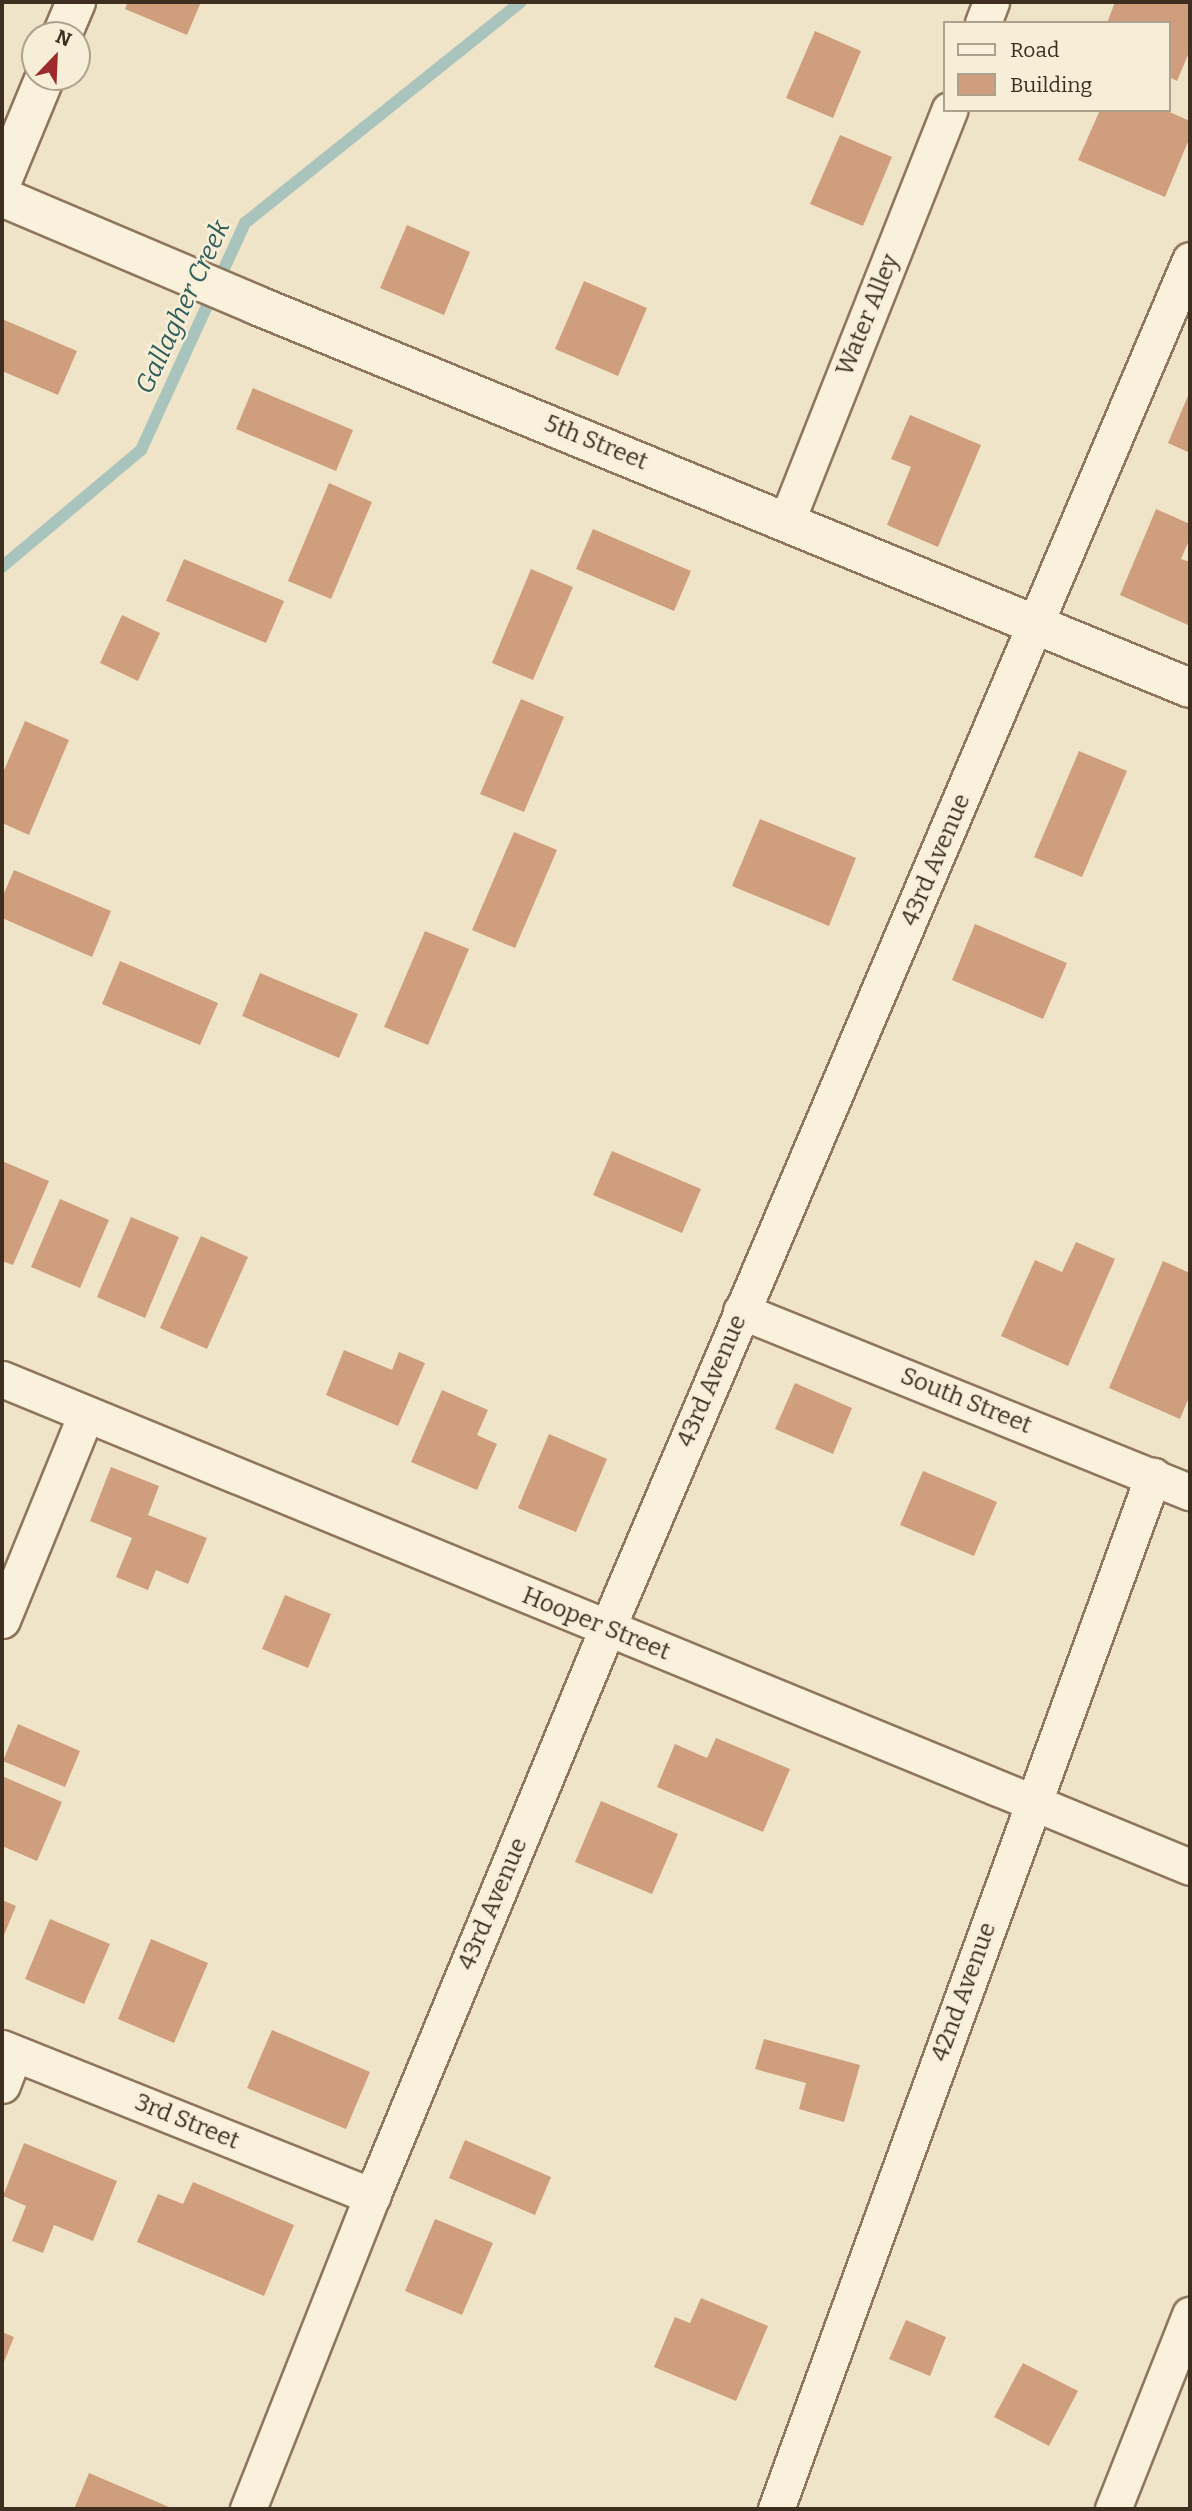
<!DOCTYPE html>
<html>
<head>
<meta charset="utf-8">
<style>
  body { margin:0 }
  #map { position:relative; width:1192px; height:2511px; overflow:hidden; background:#f0e4c8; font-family:Bitter,serif }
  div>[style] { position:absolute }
  .stream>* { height:12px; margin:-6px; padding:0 6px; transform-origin:6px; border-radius:6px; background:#a9c4bc }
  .building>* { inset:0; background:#cf9f7d }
  .roads { filter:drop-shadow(2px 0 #8d765c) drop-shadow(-2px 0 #8d765c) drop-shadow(0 2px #8d765c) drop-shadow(0 -2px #8d765c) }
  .street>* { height:35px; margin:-17.5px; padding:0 17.5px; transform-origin:17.5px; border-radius:17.5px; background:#faf1dc }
  .secondary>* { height:38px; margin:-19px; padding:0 19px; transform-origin:19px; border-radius:19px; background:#faf1dc }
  span { translate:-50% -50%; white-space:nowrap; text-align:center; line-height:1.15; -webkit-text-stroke:5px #f7eed8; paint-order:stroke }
  .street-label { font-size:24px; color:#3d2e20 }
  .water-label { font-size:26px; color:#2f5d5a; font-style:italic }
  .frame { position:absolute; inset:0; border:4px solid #3d2e20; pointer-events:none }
  .legend { position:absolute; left:943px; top:21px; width:228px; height:91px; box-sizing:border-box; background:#f7eed8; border:2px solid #ada18e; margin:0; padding:9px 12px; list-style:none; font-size:21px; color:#3d2e20 }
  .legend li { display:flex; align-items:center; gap:14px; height:35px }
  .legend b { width:35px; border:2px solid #ada18e }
  .north { position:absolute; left:21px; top:21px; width:70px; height:70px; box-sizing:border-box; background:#f7eed8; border:2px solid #ada18e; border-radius:50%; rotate:23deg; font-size:19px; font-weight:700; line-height:28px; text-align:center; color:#3d2e20 }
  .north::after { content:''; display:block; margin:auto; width:24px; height:32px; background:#9e2a2b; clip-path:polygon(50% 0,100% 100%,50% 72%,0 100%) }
</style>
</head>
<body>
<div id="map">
  <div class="stream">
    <i style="left:2px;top:567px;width:182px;rotate:-40.1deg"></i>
    <i style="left:141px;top:450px;width:250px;rotate:-65.4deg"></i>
    <i style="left:245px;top:223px;width:354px;rotate:-38.7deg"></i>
  </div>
  <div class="building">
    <i style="clip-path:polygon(128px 2px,201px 2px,187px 35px,125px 9px)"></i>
    <i style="clip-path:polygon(1115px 2px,1190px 4px,1190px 50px,1177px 81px,1169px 77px,1169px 23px,1107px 23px)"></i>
    <i style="clip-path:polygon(815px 31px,861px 51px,833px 118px,786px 98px)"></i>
    <i style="clip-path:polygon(1100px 110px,1165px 110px,1190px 121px,1190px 137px,1165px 197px,1078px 160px)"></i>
    <i style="clip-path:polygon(840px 135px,892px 157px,863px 226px,810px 204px)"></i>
    <i style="clip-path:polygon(407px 225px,470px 252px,444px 315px,380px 288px)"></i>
    <i style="clip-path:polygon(584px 281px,647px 308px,618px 376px,555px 349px)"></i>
    <i style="clip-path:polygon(2px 319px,77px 351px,58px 395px,2px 371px)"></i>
    <i style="clip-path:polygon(253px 388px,353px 430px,336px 471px,236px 429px)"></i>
    <i style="clip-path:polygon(1190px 391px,1190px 453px,1168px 443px)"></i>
    <i style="clip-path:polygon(910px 415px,981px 445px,938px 547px,887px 525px,911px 467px,891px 459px)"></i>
    <i style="clip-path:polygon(329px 483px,372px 502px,331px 599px,288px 581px)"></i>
    <i style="clip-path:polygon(1156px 509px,1190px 524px,1190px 538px,1181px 559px,1190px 562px,1188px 625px,1120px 595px)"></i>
    <i style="clip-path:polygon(593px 529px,691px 571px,674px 611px,576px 569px)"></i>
    <i style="clip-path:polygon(184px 559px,284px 601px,266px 643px,166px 601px)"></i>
    <i style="clip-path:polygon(531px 569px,573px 587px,533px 680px,492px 663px)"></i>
    <i style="clip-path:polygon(122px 615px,160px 633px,138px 681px,100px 663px)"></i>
    <i style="clip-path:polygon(521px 699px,564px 717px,524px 812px,480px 794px)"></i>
    <i style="clip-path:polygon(25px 721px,69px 740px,29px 835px,2px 823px,2px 775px)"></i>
    <i style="clip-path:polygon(1079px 751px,1127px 771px,1082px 877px,1034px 857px)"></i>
    <i style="clip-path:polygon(760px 819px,856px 858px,829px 926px,732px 886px)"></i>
    <i style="clip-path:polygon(514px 832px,557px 850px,515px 948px,472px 930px)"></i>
    <i style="clip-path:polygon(14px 870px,111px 911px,92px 957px,2px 918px,2px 898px)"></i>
    <i style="clip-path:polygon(975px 924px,1067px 963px,1043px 1019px,952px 980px)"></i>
    <i style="clip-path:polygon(425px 931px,469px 949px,428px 1045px,384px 1027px)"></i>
    <i style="clip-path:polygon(120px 961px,218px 1003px,200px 1045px,102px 1004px)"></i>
    <i style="clip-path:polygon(260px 973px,358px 1014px,339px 1058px,242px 1016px)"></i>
    <i style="clip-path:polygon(612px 1151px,701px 1189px,682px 1233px,593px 1195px)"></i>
    <i style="clip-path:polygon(2px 1161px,49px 1181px,13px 1265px,2px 1261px)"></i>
    <i style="clip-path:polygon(60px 1199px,109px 1220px,80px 1288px,31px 1267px)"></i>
    <i style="clip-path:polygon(131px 1217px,179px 1237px,145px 1318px,97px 1297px)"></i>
    <i style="clip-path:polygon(201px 1236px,248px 1257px,207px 1349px,160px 1328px)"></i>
    <i style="clip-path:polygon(1076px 1242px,1115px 1259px,1068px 1366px,1001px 1336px,1035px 1260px,1062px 1272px)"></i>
    <i style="clip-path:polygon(1163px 1261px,1190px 1273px,1190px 1395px,1180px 1419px,1109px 1388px)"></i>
    <i style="clip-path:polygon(344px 1350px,392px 1370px,399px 1352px,425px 1363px,398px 1426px,326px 1395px)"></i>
    <i style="clip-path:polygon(795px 1383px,852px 1408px,833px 1454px,775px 1429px)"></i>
    <i style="clip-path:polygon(442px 1390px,488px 1410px,477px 1435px,497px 1444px,477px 1490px,411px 1462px)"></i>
    <i style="clip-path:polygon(549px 1434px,607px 1459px,576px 1532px,518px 1508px)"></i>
    <i style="clip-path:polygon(111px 1467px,159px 1486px,148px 1515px,207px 1538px,188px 1584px,156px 1570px,148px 1590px,116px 1577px,132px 1538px,90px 1521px)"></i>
    <i style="clip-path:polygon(923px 1471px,997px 1502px,974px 1556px,900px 1525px)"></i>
    <i style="clip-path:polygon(285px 1595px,331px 1614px,308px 1668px,262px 1649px)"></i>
    <i style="clip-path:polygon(18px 1724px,80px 1751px,65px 1787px,3px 1761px)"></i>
    <i style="clip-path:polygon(716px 1738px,790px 1769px,763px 1832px,657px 1787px,675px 1744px,707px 1758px)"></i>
    <i style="clip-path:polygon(2px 1776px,62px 1802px,37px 1861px,2px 1846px)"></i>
    <i style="clip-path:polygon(601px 1801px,678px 1834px,652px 1894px,575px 1862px)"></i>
    <i style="clip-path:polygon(2px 1900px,16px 1906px,2px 1940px)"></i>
    <i style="clip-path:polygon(50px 1919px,110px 1944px,84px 2004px,25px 1979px)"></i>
    <i style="clip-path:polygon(151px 1939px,208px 1963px,174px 2043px,118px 2019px)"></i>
    <i style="clip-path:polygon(272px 2030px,370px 2072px,346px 2129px,247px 2088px)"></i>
    <i style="clip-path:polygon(764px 2039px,860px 2065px,844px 2122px,799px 2109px,806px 2083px,755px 2069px)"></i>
    <i style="clip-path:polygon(465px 2140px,551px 2177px,535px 2215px,449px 2178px)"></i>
    <i style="clip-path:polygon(24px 2143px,117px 2181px,93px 2241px,54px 2225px,43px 2253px,12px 2241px,26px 2206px,3px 2196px)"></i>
    <i style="clip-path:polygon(193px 2182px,294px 2225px,264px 2296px,137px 2242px,158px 2194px,183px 2204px)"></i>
    <i style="clip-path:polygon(435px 2219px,493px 2243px,462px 2315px,405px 2291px)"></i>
    <i style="clip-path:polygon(701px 2298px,768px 2326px,736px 2401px,654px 2367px,675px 2317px,690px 2323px)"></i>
    <i style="clip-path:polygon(906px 2320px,946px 2337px,930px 2376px,889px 2359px)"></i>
    <i style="clip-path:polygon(2px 2332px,14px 2337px,2px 2367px)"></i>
    <i style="clip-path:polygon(1023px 2363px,1078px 2391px,1049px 2446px,994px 2417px)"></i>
    <i style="clip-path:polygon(89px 2473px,169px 2507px,168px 2509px,74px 2509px)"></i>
  </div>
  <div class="roads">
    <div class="street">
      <i style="left:983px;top:23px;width:22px;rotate:-69deg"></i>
      <i style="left:787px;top:520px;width:441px;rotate:-68.4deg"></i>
      <i style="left:741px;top:1311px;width:484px;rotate:22deg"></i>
      <i style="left:2px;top:1379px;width:1284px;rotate:22.33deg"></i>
      <i style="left:2px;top:1620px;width:222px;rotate:-67.8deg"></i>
      <i style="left:2px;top:2048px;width:399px;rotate:21.8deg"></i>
      <i style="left:2px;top:2085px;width:33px;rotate:-69deg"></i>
      <i style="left:248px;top:2509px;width:337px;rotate:-68.4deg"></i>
      <i style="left:372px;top:2196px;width:614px;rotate:-67.49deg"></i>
      <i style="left:607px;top:1629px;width:1488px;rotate:-66.93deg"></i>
      <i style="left:776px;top:2509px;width:1100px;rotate:-69.95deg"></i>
      <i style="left:1113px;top:2509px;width:209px;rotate:-68.4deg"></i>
    </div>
    <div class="secondary">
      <i style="left:62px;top:35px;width:36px;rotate:-67deg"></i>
      <i style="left:2px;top:181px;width:113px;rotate:-67.5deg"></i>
      <i style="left:2px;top:197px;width:276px;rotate:23deg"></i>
      <i style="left:256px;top:305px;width:1009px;rotate:22.3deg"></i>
    </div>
  </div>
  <div class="street-label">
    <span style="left:868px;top:315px;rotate:-68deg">Water Alley</span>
    <span style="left:596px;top:443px;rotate:22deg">5th Street</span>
    <span style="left:936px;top:860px;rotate:-67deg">43rd Avenue</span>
    <span style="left:712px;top:1381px;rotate:-67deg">43rd Avenue</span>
    <span style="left:966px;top:1401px;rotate:22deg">South Street</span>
    <span style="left:596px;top:1624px;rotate:22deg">Hooper Street</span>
    <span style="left:493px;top:1904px;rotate:-67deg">43rd Avenue</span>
    <span style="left:964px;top:1992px;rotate:-70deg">42nd Avenue</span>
    <span style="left:187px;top:2122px;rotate:22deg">3rd Street</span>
  </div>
  <div class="water-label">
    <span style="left:183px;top:307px;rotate:-65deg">Gallagher Creek</span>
  </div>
  <div class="frame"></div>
  <ul class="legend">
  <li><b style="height:9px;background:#faf1dc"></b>Road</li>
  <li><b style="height:19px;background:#cf9f7d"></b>Building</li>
  </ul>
  <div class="north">N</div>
</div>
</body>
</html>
